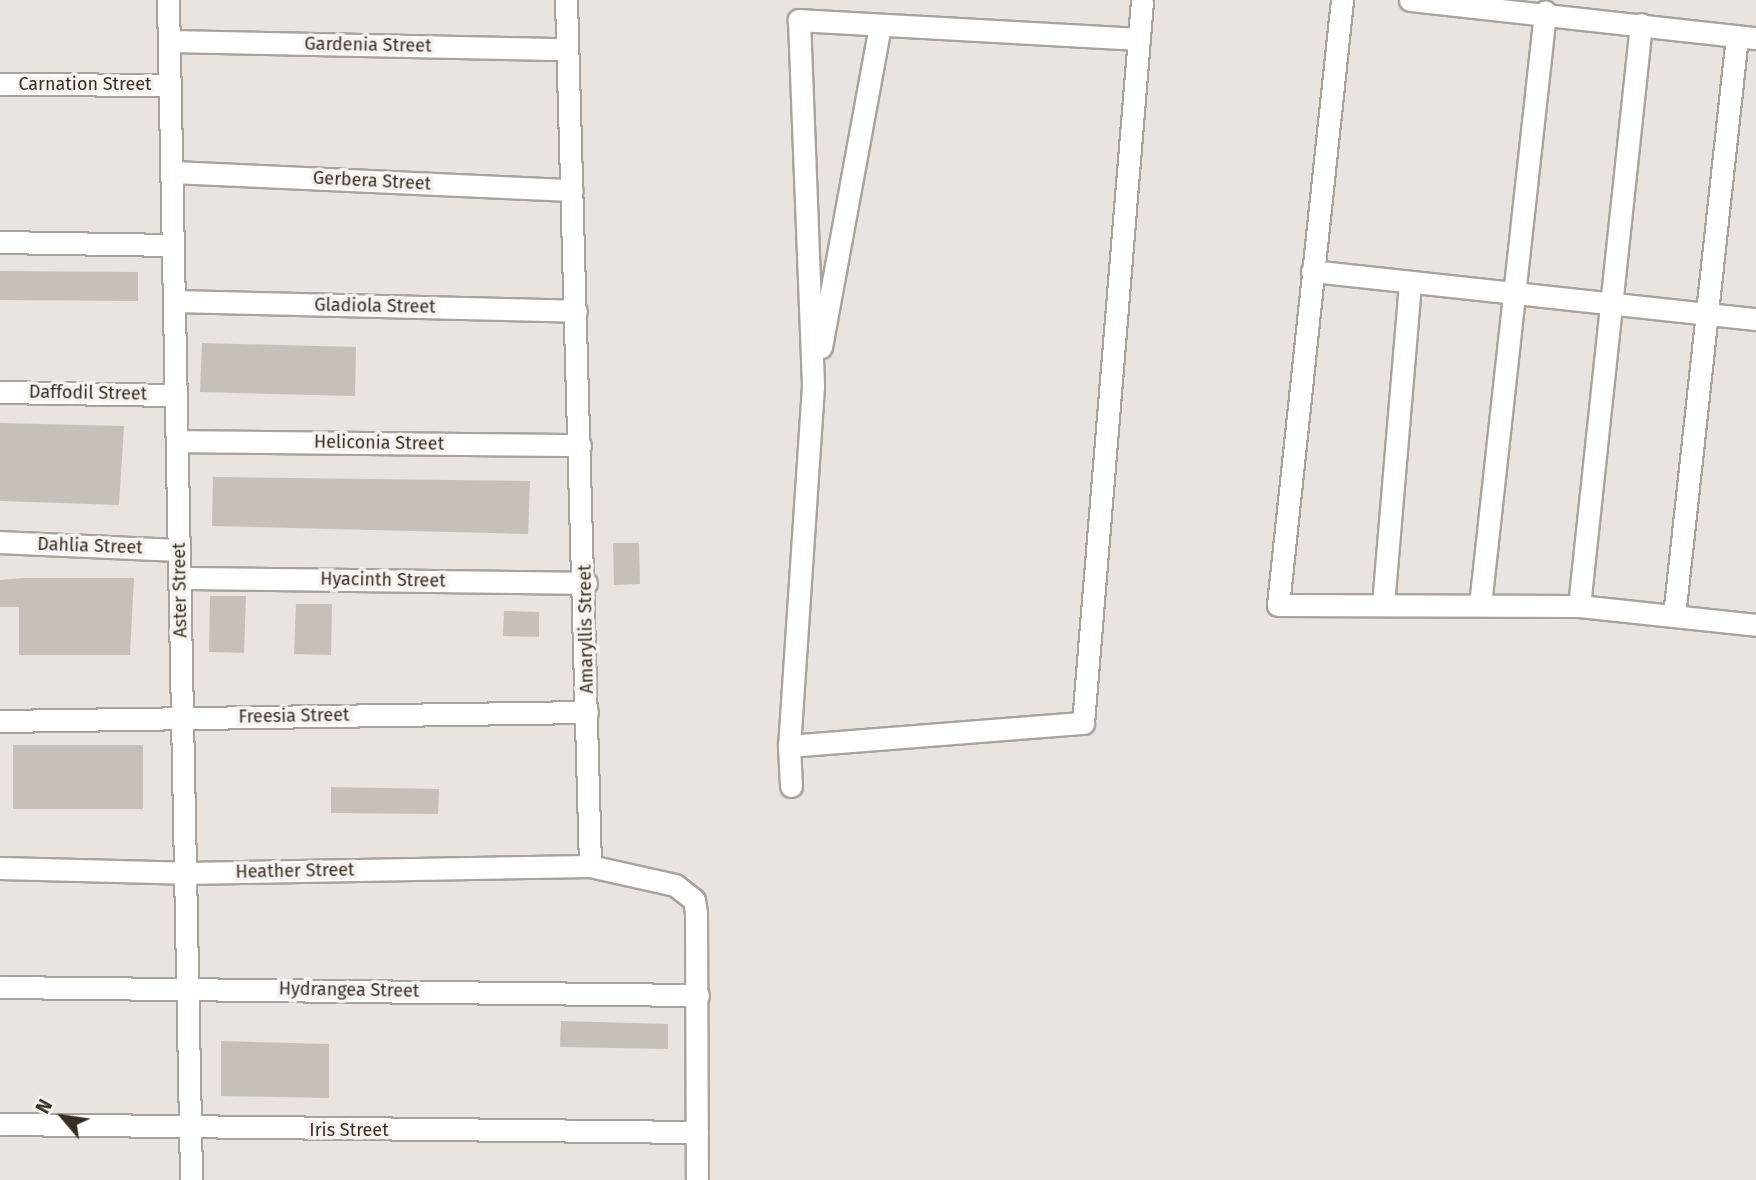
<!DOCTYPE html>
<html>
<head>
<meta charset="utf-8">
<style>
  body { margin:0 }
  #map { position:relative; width:1756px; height:1180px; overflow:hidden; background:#e9e4e0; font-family:"Fira Sans",sans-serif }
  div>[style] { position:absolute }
  .building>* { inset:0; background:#c7c0b9 }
  .roads { filter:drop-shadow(2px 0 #a9a39c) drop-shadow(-2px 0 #a9a39c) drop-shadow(0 2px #a9a39c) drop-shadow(0 -2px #a9a39c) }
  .minor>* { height:21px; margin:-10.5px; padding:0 10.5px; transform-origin:10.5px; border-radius:10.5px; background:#fff }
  span { translate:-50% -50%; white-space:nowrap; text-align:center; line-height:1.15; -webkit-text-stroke:7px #f6f3f0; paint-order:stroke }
  .street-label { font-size:18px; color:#382f23 }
  .north { position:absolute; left:28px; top:1082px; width:70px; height:70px; -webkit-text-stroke:5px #f6f3f0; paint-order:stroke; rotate:299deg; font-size:19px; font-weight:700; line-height:28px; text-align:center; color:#382f23 }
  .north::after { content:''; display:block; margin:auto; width:24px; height:32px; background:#382f23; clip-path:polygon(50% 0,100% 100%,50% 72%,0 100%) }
</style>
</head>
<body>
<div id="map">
  <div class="building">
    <i style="clip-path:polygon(0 271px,138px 272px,138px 301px,0 300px)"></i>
    <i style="clip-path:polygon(202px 343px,356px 347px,355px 396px,200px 392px)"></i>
    <i style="clip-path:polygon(0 423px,124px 426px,119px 505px,0 501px)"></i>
    <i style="clip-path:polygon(213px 477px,530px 481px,528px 534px,212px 526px)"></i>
    <i style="clip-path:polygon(613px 543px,639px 543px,640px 584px,614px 585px)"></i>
    <i style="clip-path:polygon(22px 578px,134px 578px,130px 655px,19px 655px,19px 607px,0 607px,0 580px)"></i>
    <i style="clip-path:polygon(210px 596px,246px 596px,244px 653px,209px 652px)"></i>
    <i style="clip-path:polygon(296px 604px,332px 604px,331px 655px,294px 654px)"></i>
    <i style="clip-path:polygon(504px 611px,539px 612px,539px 637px,503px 636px)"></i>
    <i style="clip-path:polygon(13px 745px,143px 745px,143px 809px,13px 809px)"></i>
    <i style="clip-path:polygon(331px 787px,439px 789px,438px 814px,331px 813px)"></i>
    <i style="clip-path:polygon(561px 1021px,668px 1024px,668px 1049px,560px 1047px)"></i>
    <i style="clip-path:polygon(221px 1041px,329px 1044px,329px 1098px,221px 1096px)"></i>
  </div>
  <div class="roads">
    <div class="minor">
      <i style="left:168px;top:0;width:1180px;rotate:88.88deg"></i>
      <i style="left:566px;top:0;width:866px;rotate:88.41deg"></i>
      <i style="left:1342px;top:0;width:608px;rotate:96.04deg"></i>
      <i style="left:1278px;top:605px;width:301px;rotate:0.2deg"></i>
      <i style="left:1579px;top:606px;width:178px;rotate:6.1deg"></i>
      <i style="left:1410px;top:0;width:348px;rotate:6.3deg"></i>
      <i style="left:1138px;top:39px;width:340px;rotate:-176.8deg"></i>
      <i style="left:799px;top:20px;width:366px;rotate:87.8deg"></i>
      <i style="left:813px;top:386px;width:361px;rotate:93.8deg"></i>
      <i style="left:789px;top:746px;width:295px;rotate:-4.5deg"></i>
      <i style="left:1083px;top:723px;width:725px;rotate:-85.33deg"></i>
      <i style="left:169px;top:41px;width:398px;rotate:1.2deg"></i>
      <i style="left:0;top:84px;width:170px;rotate:0.3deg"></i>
      <i style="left:172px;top:172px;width:400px;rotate:2.6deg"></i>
      <i style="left:0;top:242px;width:173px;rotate:1deg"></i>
      <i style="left:1312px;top:271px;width:447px;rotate:6.2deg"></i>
      <i style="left:174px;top:301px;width:402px;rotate:1.4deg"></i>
      <i style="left:821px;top:347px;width:327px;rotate:-79.6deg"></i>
      <i style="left:0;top:392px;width:176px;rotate:1deg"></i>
      <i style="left:177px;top:441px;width:403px;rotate:0.6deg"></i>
      <i style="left:0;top:542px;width:179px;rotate:2.6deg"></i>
      <i style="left:180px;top:578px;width:406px;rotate:0.7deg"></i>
      <i style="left:1383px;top:605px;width:324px;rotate:-85.2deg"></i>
      <i style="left:1480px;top:605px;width:597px;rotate:-83.74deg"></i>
      <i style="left:1579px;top:606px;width:585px;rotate:-83.92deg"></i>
      <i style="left:1674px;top:616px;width:583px;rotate:-83.8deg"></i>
      <i style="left:0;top:721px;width:587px;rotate:-0.88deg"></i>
      <i style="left:789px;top:746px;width:40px;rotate:87.1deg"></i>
      <i style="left:0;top:868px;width:185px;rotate:1.5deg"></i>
      <i style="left:185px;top:873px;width:405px;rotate:-1deg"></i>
      <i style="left:590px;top:866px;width:87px;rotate:12.6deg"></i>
      <i style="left:675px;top:885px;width:24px;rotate:38deg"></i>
      <i style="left:694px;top:900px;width:13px;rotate:81deg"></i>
      <i style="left:696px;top:913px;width:267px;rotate:89.8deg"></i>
      <i style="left:0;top:987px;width:698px;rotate:0.66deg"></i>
      <i style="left:0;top:1124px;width:697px;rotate:0.66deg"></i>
    </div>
  </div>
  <div class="street-label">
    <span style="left:368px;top:45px;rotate:1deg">Gardenia Street</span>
    <span style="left:85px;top:84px">Carnation Street</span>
    <span style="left:372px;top:181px;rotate:3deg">Gerbera Street</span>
    <span style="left:375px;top:306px;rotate:1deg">Gladiola Street</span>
    <span style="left:88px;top:393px;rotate:1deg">Daffodil Street</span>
    <span style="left:379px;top:443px;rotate:1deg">Heliconia Street</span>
    <span style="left:90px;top:546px;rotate:2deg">Dahlia Street</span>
    <span style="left:383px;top:580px;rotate:1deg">Hyacinth Street</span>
    <span style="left:180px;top:590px;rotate:-91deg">Aster Street</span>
    <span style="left:586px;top:629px;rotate:-91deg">Amaryllis Street</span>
    <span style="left:294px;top:716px;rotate:-1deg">Freesia Street</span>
    <span style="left:295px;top:871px;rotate:-1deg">Heather Street</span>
    <span style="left:349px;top:990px;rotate:1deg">Hydrangea Street</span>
    <span style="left:349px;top:1130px">Iris Street</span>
  </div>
  <div class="north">N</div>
</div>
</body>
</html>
